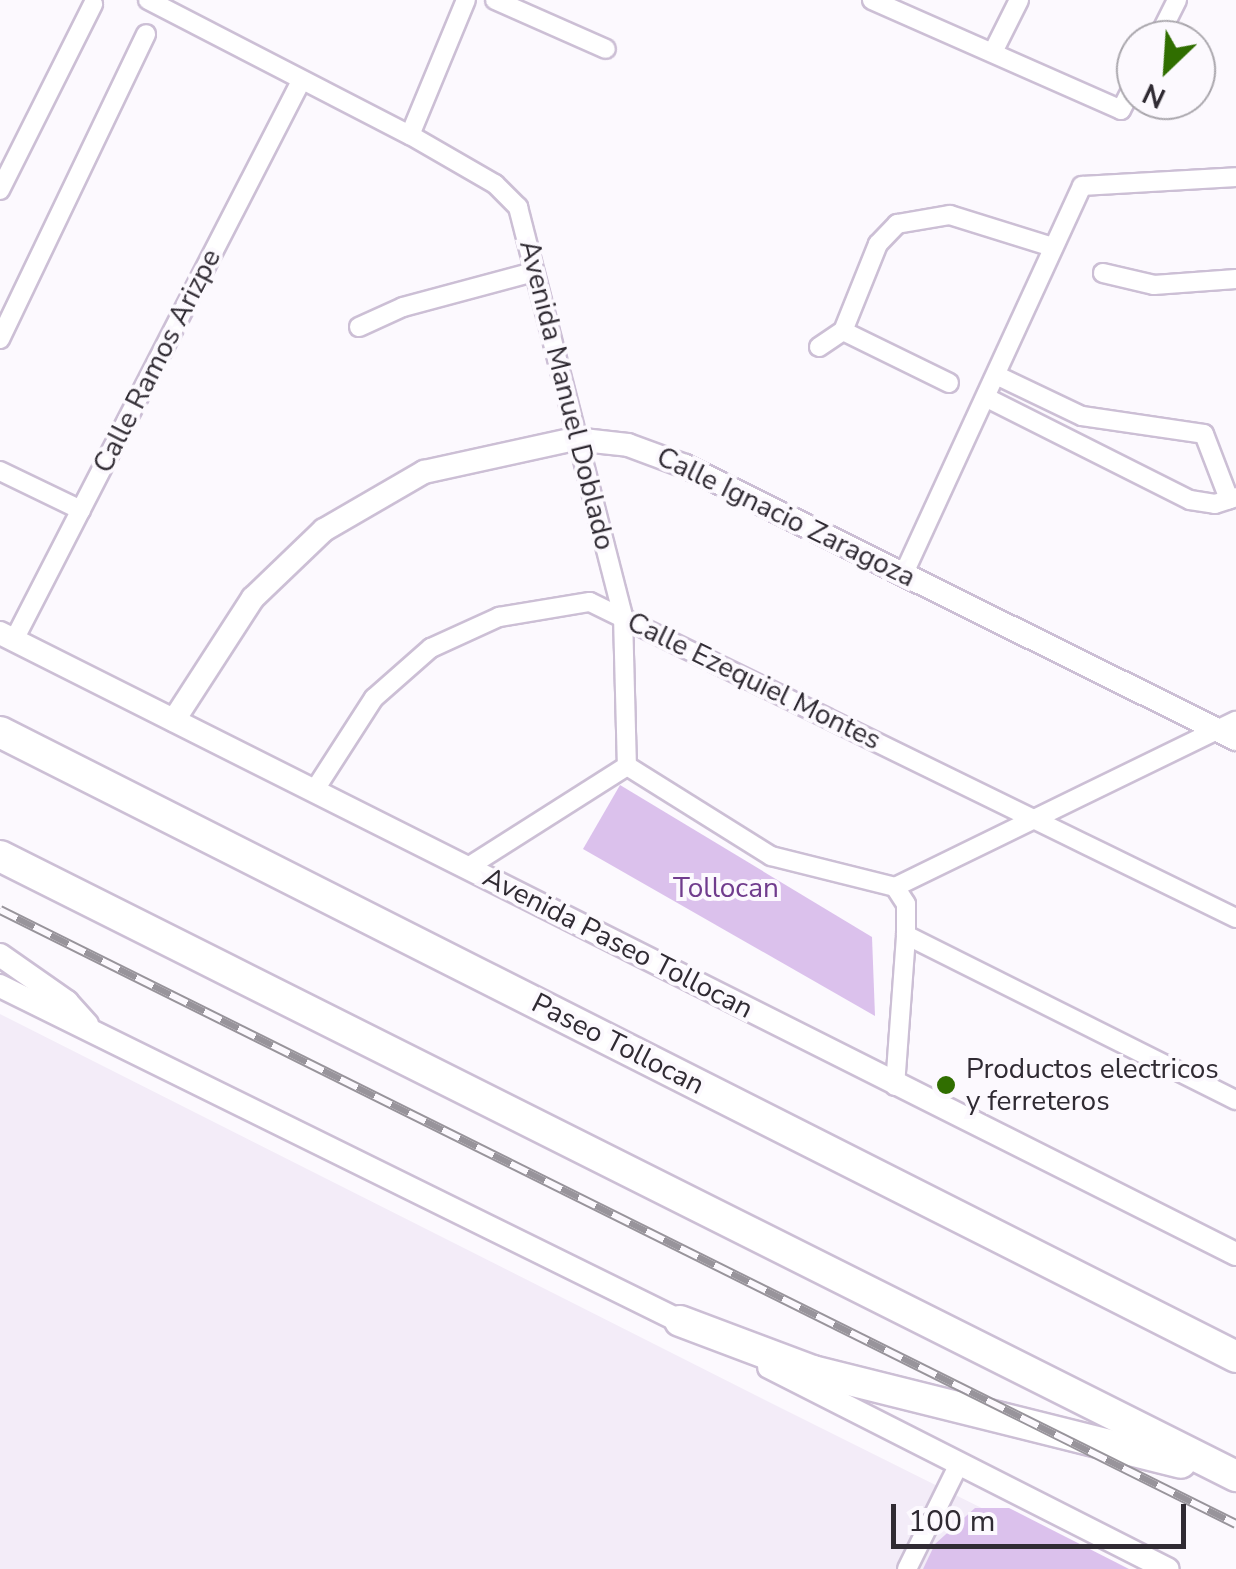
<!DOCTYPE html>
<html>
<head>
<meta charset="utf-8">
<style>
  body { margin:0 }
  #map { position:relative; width:1236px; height:1569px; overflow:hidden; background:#fcf9fe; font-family:"Nunito Sans",sans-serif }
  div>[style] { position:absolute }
  .built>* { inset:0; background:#f3ecf8 }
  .green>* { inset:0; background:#dbc1ec }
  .roads { filter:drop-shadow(2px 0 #ccbfd5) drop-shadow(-2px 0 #ccbfd5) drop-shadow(0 2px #ccbfd5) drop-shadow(0 -2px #ccbfd5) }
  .street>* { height:18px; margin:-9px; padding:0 9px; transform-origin:9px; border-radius:9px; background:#fff }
  .secondary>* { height:22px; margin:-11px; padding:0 11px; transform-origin:11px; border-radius:11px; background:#fff }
  .highway>* { height:30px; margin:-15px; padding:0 15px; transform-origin:15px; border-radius:15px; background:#fff }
  .rail>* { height:10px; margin-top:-5px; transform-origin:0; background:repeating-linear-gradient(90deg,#fcf9fe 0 19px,#98949b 0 38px); box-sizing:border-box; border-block:2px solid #98949b }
  .dots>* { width:28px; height:28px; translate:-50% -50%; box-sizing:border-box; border:5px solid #fcf9fe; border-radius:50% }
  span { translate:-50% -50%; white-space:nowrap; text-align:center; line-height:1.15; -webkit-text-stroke:8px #fcf9fe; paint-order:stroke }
  .street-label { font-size:28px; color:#302b33 }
  .park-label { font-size:28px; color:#703c8d }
  .poi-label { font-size:28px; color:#302b33 }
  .left { translate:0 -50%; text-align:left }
  .north { position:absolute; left:1116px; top:20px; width:100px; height:100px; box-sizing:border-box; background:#fcf9fe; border:2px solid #aaa7ad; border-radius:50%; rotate:205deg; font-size:28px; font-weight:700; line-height:40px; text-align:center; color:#302b33 }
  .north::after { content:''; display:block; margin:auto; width:35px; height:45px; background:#306e00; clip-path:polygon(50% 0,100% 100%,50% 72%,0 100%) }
  .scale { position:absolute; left:891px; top:1504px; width:295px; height:45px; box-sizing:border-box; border:5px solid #302b33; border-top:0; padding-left:12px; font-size:30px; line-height:35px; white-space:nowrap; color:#302b33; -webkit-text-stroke:8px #fcf9fe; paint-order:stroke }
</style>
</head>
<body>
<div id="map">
  <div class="built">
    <i style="clip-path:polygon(0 1014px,789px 1412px,1104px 1569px,0 1569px)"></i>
  </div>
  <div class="green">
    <i style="clip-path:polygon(620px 785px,872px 937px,875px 1016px,583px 849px)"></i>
    <i style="clip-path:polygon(975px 1508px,1009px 1508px,1129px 1569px,923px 1569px,935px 1544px)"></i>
  </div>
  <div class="roads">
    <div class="street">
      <i style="left:148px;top:0;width:295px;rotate:27.3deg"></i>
      <i style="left:410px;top:135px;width:98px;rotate:30deg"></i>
      <i style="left:495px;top:184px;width:33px;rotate:45deg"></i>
      <i style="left:518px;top:207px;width:422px;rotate:75.6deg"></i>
      <i style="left:623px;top:616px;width:150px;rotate:88.5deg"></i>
      <i style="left:495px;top:0;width:121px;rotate:23.8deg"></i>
      <i style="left:872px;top:0;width:272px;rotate:23.8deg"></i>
      <i style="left:1121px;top:110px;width:34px;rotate:-63deg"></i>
      <i style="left:1157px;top:40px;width:45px;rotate:-63.4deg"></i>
      <i style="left:993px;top:52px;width:58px;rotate:-63.4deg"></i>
      <i style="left:410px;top:135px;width:146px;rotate:-67.5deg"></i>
      <i style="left:0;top:190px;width:208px;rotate:-63.4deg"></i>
      <i style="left:1103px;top:273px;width:52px;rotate:13.2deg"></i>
      <i style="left:1154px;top:285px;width:82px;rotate:-4.2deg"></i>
      <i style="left:359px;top:327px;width:48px;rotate:-24.4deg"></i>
      <i style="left:403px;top:307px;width:136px;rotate:-15deg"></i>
      <i style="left:843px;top:331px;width:118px;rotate:26.1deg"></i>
      <i style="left:0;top:339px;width:338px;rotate:-64.4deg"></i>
      <i style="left:819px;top:347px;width:29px;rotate:-34deg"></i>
      <i style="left:843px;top:331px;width:94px;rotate:-68.1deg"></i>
      <i style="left:878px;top:244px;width:28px;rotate:-46deg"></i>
      <i style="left:897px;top:224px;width:54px;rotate:-9.6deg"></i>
      <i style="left:950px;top:215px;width:108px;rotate:17.3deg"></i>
      <i style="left:998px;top:376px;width:93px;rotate:25.5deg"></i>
      <i style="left:1082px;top:416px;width:123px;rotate:8.4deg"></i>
      <i style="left:1204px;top:434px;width:70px;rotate:69deg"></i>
      <i style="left:987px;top:398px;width:227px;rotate:26.7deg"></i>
      <i style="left:1190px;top:500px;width:25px;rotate:9deg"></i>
      <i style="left:1215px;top:504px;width:22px;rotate:-18deg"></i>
      <i style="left:0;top:471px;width:90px;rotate:25.7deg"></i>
      <i style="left:904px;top:573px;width:426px;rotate:-65.3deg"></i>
      <i style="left:1082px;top:186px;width:154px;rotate:-3.3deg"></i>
      <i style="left:14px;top:640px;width:628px;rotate:-62.82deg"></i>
      <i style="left:627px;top:766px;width:170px;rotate:32deg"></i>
      <i style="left:771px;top:856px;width:128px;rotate:14deg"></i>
      <i style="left:895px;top:887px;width:20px;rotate:57deg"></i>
      <i style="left:906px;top:904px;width:31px;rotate:90deg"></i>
      <i style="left:906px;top:935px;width:369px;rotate:26.6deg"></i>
      <i style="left:314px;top:791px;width:111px;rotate:-57.2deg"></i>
      <i style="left:374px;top:698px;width:76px;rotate:-41.3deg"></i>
      <i style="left:431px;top:648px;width:75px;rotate:-24.5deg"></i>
      <i style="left:499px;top:617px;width:92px;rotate:-9.4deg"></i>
      <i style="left:590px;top:602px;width:719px;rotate:26.07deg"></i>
      <i style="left:468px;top:867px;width:188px;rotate:-32.4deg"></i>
      <i style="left:895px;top:887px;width:379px;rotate:-26deg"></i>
      <i style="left:895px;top:1086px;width:151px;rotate:-85.8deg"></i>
      <i style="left:907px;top:1569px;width:115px;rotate:-63.7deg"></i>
    </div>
    <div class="secondary">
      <i style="left:0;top:633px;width:1383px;rotate:26.68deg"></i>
      <i style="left:174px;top:720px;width:145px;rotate:-57.1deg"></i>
      <i style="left:253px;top:598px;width:98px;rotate:-43.8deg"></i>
      <i style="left:324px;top:530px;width:116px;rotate:-30.1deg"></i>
      <i style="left:424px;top:472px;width:154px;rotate:-12.4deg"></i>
      <i style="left:574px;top:439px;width:54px;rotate:6.3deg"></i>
      <i style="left:628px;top:445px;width:61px;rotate:20.2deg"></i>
      <i style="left:685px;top:466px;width:615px;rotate:26.36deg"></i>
      <i style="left:0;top:955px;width:82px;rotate:35deg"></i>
      <i style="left:67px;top:1002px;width:30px;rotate:48deg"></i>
      <i style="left:0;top:986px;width:771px;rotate:26.23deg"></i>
      <i style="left:769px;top:1367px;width:447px;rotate:26.9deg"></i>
    </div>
    <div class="highway">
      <i style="left:0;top:732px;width:1385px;rotate:26.82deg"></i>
      <i style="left:0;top:856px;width:1383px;rotate:26.64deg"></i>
      <i style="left:680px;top:1321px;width:142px;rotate:20.6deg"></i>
      <i style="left:813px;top:1371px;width:379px;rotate:14deg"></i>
    </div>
  </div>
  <div class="rail">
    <i style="left:0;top:910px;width:1380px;rotate:26.42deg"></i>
  </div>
  <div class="dots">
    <i style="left:946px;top:1085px;background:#306e00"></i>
  </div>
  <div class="street-label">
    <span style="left:157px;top:361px;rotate:-63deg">Calle Ramos Arizpe</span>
    <span style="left:567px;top:395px;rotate:76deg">Avenida Manuel Doblado</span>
    <span style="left:786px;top:517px;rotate:26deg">Calle Ignacio Zaragoza</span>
    <span style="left:754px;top:681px;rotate:26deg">Calle Ezequiel Montes</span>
    <span style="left:618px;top:943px;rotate:27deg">Avenida Paseo Tollocan</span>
    <span style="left:618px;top:1044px;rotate:27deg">Paseo Tollocan</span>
  </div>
  <div class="park-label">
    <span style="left:726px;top:888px">Tollocan</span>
  </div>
  <div class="poi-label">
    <span class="left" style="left:966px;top:1085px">Productos electricos<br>y ferreteros</span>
  </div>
  <div class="north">N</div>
  <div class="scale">100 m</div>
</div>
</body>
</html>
